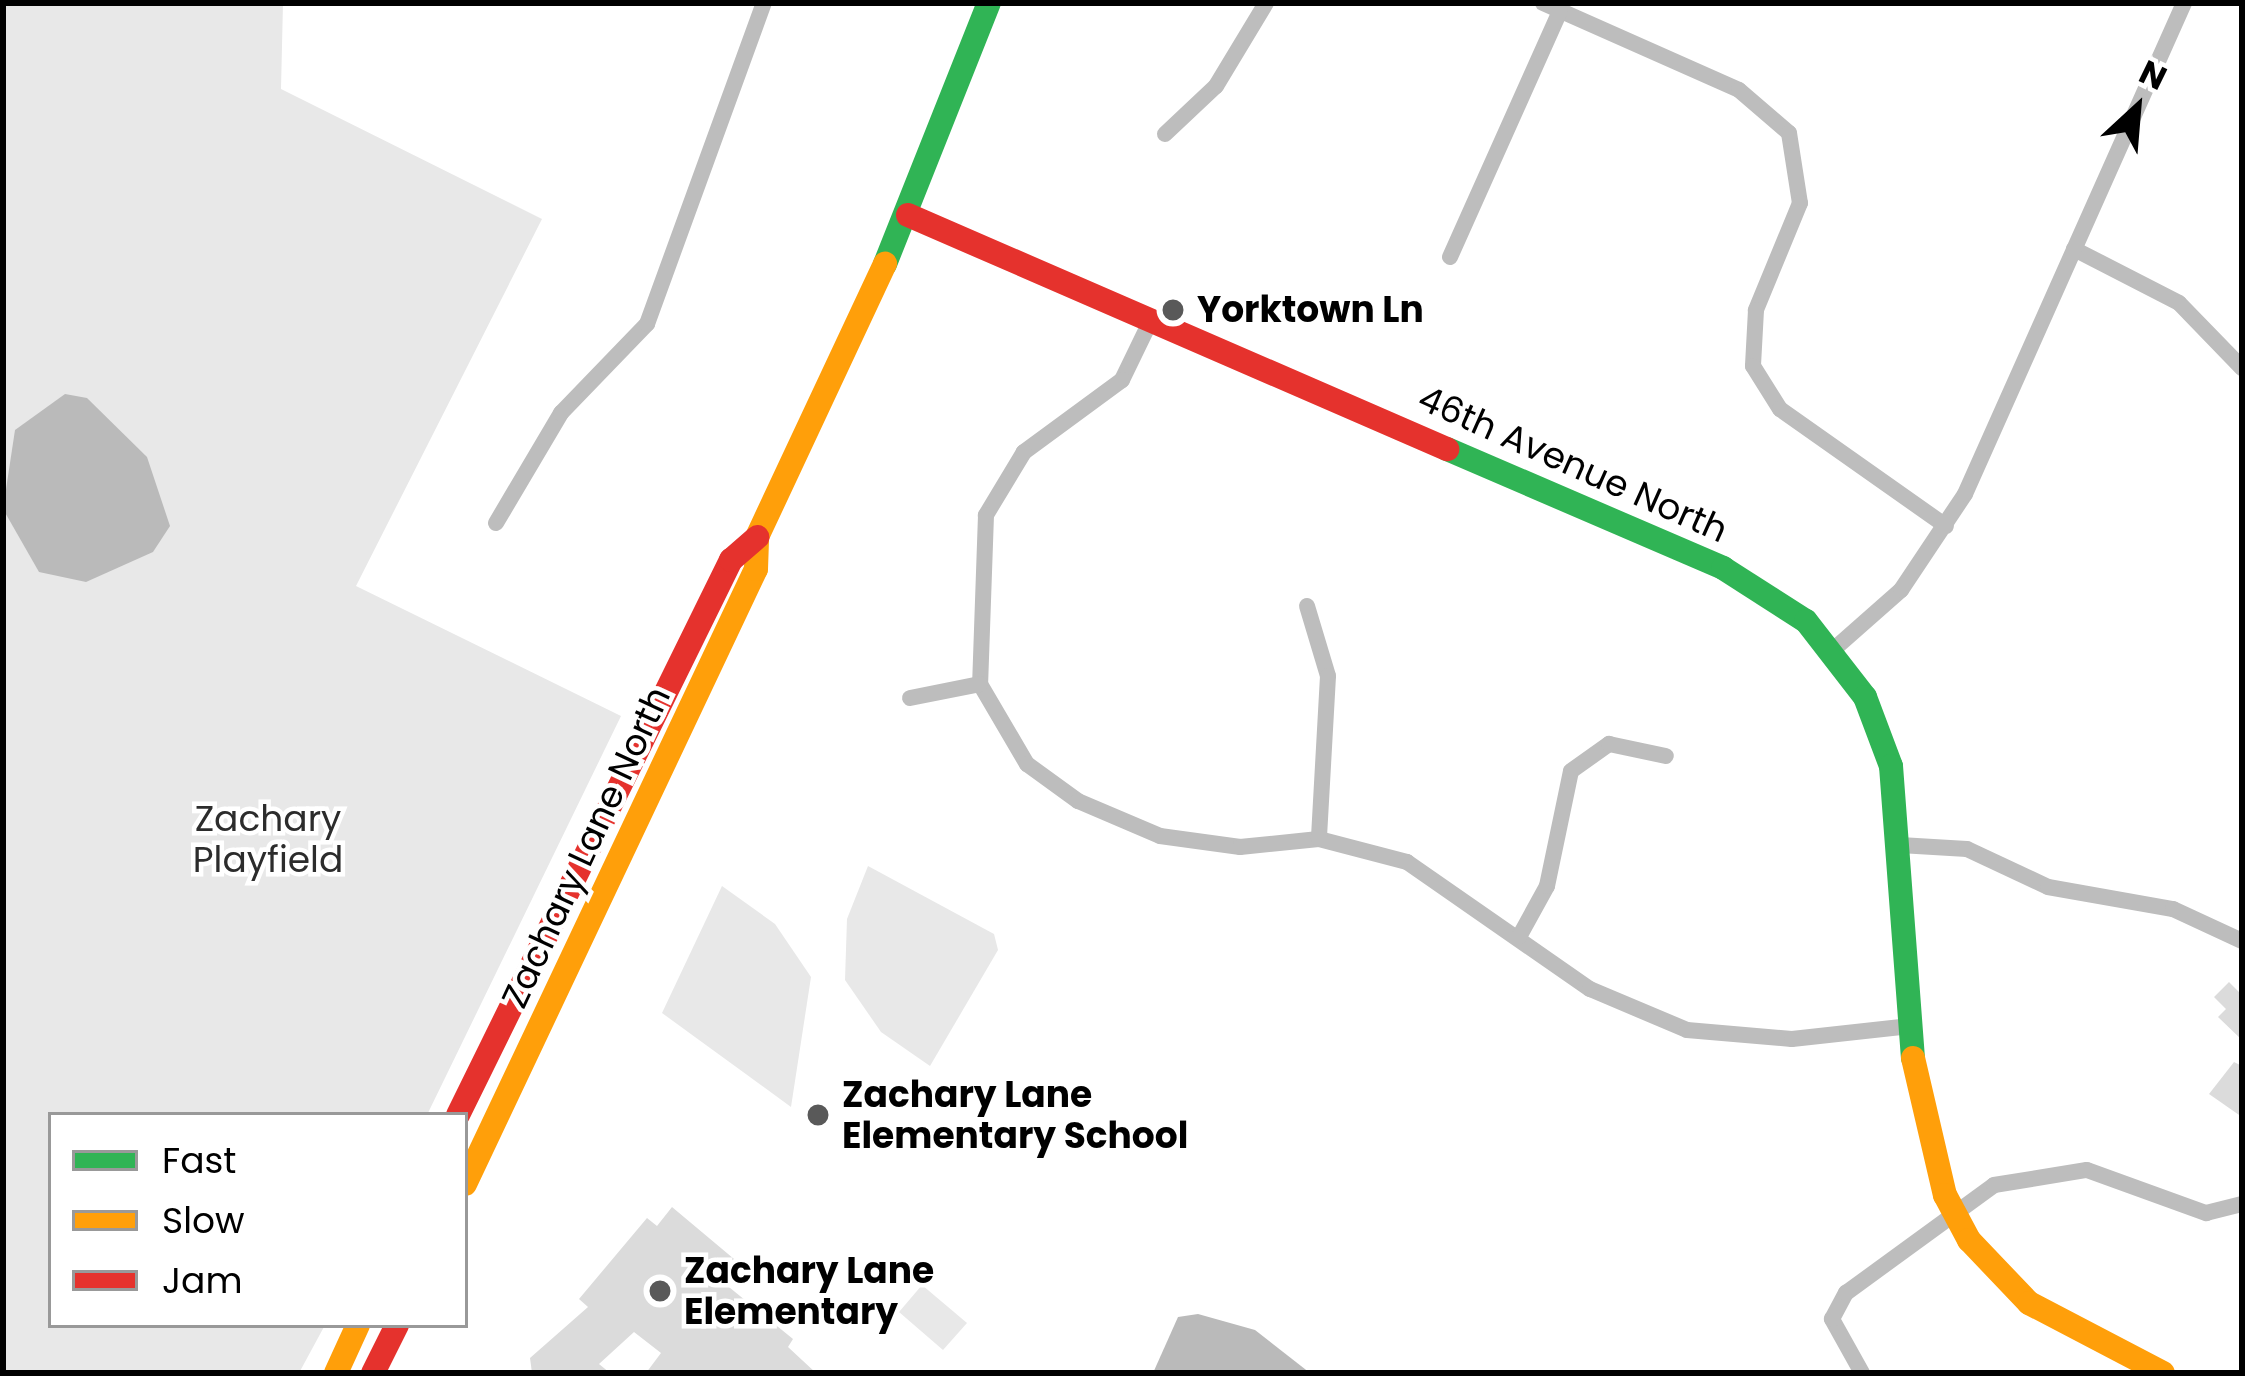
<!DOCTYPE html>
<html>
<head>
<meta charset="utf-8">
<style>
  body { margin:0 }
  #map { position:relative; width:2245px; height:1376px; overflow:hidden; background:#fff; font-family:Poppins,sans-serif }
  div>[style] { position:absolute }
  .green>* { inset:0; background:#e8e8e8 }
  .water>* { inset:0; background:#bababa }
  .building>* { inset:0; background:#dbdbdb }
  .street>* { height:16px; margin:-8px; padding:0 8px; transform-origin:8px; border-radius:8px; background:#bdbdbd }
  .fast>* { height:24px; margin:-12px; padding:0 12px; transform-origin:12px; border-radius:12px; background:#30b455 }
  .slow>* { height:24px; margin:-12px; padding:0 12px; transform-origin:12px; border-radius:12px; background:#ff9f0a }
  .jam>* { height:24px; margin:-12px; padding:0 12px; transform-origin:12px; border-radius:12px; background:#e5322d }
  .dots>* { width:33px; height:33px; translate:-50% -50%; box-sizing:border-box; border:6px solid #fff; border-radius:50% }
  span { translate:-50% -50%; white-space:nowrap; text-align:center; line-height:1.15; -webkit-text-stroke:9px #fff; paint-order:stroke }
  .poi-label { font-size:36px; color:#000; font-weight:700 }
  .left { translate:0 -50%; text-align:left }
  .street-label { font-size:36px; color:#000 }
  .park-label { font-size:36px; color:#2c2c2c }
  .frame { position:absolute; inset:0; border:6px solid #000; pointer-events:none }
  .legend { position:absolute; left:48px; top:1112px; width:420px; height:216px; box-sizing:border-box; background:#fff; border:3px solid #999; margin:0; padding:15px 21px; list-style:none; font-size:36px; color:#000 }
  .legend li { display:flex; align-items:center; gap:24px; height:60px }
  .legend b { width:60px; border:3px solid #999 }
  .north { position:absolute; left:2077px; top:48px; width:120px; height:120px; -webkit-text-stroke:9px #fff; paint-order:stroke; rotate:26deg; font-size:33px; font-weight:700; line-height:48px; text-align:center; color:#000 }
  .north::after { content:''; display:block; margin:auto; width:42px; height:54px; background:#000; clip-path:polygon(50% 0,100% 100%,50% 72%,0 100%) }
</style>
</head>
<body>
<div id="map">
  <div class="green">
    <i style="clip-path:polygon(3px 3px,283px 3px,281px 89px,542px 219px,356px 586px,621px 716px,427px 1115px,51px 1115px,51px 1325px,325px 1325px,299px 1373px,3px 1373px)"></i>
    <i style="clip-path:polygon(868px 866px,994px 934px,998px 950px,930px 1066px,881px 1032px,845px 980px,847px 919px)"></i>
    <i style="clip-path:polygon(722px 886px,775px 924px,811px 977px,791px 1107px,662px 1013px)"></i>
    <i style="clip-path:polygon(922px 1285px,967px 1323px,943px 1350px,899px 1312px)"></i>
  </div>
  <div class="water">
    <i style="clip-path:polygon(65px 394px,87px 398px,147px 457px,170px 526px,153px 552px,86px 582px,39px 572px,3px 509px,15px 430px)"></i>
    <i style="clip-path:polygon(1198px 1314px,1255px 1330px,1310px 1373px,1153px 1373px,1178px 1317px)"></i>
  </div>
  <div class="building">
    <i style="clip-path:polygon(2229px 982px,2242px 995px,2242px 1040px,2218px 1017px,2226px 1009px,2214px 997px)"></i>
    <i style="clip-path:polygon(2234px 1062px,2242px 1066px,2242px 1117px,2209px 1094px)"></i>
    <i style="clip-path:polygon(672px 1207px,740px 1264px,724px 1283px,793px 1339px,788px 1347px,816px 1373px,646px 1373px,661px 1353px,634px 1332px,599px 1364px,610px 1373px,532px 1373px,530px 1358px,588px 1307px,579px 1299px,647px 1218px,657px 1226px)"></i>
  </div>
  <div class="street">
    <i style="left:1543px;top:3px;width:214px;rotate:23.9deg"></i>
    <i style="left:1739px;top:90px;width:66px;rotate:40.7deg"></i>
    <i style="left:1789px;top:133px;width:71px;rotate:81.1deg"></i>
    <i style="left:1800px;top:203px;width:116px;rotate:112.4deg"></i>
    <i style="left:1756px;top:310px;width:56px;rotate:93.1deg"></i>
    <i style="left:1753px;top:366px;width:51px;rotate:57.9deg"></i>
    <i style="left:1780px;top:409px;width:203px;rotate:35.2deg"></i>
    <i style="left:1165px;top:134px;width:70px;rotate:-43.3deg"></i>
    <i style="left:1216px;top:86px;width:97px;rotate:-58.9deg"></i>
    <i style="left:2074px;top:249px;width:118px;rotate:27.2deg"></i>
    <i style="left:2179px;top:303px;width:91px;rotate:45.9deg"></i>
    <i style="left:1450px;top:257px;width:269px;rotate:-65.9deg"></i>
    <i style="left:1151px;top:320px;width:67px;rotate:115.8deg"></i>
    <i style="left:1122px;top:380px;width:122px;rotate:143.7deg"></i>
    <i style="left:1024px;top:452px;width:74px;rotate:121.1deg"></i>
    <i style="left:986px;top:515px;width:169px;rotate:92deg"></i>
    <i style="left:980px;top:684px;width:93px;rotate:59.6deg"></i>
    <i style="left:1027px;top:764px;width:63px;rotate:36deg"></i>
    <i style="left:1078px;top:801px;width:89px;rotate:23.1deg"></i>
    <i style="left:1160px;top:836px;width:81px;rotate:7.8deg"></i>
    <i style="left:1240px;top:847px;width:79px;rotate:-5.8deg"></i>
    <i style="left:1319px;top:839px;width:91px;rotate:14.6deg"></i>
    <i style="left:1407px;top:862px;width:223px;rotate:34.8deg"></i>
    <i style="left:1590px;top:989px;width:105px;rotate:22.9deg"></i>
    <i style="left:1687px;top:1030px;width:105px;rotate:4.9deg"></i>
    <i style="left:1792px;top:1039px;width:119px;rotate:-6.3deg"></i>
    <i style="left:496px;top:523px;width:128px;rotate:-59.4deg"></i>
    <i style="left:561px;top:413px;width:124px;rotate:-46deg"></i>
    <i style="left:647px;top:324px;width:342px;rotate:-70deg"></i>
    <i style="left:1307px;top:606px;width:73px;rotate:73.3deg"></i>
    <i style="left:1328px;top:676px;width:163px;rotate:93.2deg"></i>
    <i style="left:1833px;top:650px;width:91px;rotate:-41.4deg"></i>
    <i style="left:1901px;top:590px;width:115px;rotate:-56.3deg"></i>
    <i style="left:1965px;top:494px;width:538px;rotate:-65.96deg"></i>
    <i style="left:910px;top:698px;width:71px;rotate:-11.3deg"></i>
    <i style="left:1900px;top:845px;width:67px;rotate:3.4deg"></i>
    <i style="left:1967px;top:849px;width:89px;rotate:25.1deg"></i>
    <i style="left:2048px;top:887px;width:127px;rotate:10deg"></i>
    <i style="left:2173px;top:909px;width:76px;rotate:24.9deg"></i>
    <i style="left:1519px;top:937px;width:58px;rotate:-61.2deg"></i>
    <i style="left:1547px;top:886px;width:117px;rotate:-78.2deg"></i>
    <i style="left:1571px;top:771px;width:47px;rotate:-35.4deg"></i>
    <i style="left:1609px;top:744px;width:58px;rotate:11.9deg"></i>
    <i style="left:1862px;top:1373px;width:62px;rotate:-119.1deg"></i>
    <i style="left:1832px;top:1319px;width:30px;rotate:-62deg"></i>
    <i style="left:1846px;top:1293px;width:183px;rotate:-36.1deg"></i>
    <i style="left:1994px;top:1185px;width:94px;rotate:-9.2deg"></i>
    <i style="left:2087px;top:1170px;width:127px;rotate:19.9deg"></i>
    <i style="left:2206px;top:1213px;width:37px;rotate:-14deg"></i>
  </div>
  <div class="fast">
    <i style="left:885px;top:264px;width:281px;rotate:-68.3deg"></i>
    <i style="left:1447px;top:449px;width:301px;rotate:23.3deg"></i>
    <i style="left:1723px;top:568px;width:98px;rotate:32.6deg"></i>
    <i style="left:1806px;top:621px;width:96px;rotate:52.2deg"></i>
    <i style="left:1865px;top:697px;width:74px;rotate:69.4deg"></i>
    <i style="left:1891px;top:766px;width:293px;rotate:85.7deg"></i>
  </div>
  <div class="slow">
    <i style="left:1913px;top:1058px;width:141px;rotate:76.9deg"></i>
    <i style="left:1945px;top:1195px;width:51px;rotate:61.9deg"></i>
    <i style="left:1969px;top:1240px;width:87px;rotate:46.4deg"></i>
    <i style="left:2029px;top:1303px;width:151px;rotate:27.6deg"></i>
    <i style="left:465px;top:1184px;width:680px;rotate:-64.68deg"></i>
    <i style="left:756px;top:569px;width:32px;rotate:-88deg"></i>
    <i style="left:757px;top:537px;width:302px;rotate:-64.9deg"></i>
    <i style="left:336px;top:1373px;width:53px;rotate:-65.4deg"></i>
  </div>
  <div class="jam">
    <i style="left:908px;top:215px;width:588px;rotate:23.47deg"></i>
    <i style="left:458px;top:1115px;width:619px;rotate:-63.81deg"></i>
    <i style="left:731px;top:560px;width:35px;rotate:-41deg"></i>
    <i style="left:373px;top:1373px;width:54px;rotate:-63.4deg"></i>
  </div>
  <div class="dots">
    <i style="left:1173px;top:310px;background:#595959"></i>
    <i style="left:818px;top:1115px;background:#595959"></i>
    <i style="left:660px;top:1291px;background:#595959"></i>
  </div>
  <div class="poi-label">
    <span class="left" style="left:1197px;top:310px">Yorktown Ln</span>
    <span class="left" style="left:842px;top:1115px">Zachary Lane<br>Elementary School</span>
    <span class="left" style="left:684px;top:1291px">Zachary Lane<br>Elementary</span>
  </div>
  <div class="street-label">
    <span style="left:1573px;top:464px;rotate:24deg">46th Avenue North</span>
    <span style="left:586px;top:847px;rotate:-65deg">Zachary Lane North</span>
  </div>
  <div class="park-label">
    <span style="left:268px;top:839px">Zachary<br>Playfield</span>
  </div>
  <div class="frame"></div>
  <ul class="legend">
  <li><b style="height:15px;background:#30b455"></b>Fast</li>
  <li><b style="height:15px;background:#ff9f0a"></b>Slow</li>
  <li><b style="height:15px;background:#e5322d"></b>Jam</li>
  </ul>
  <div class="north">N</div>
</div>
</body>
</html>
